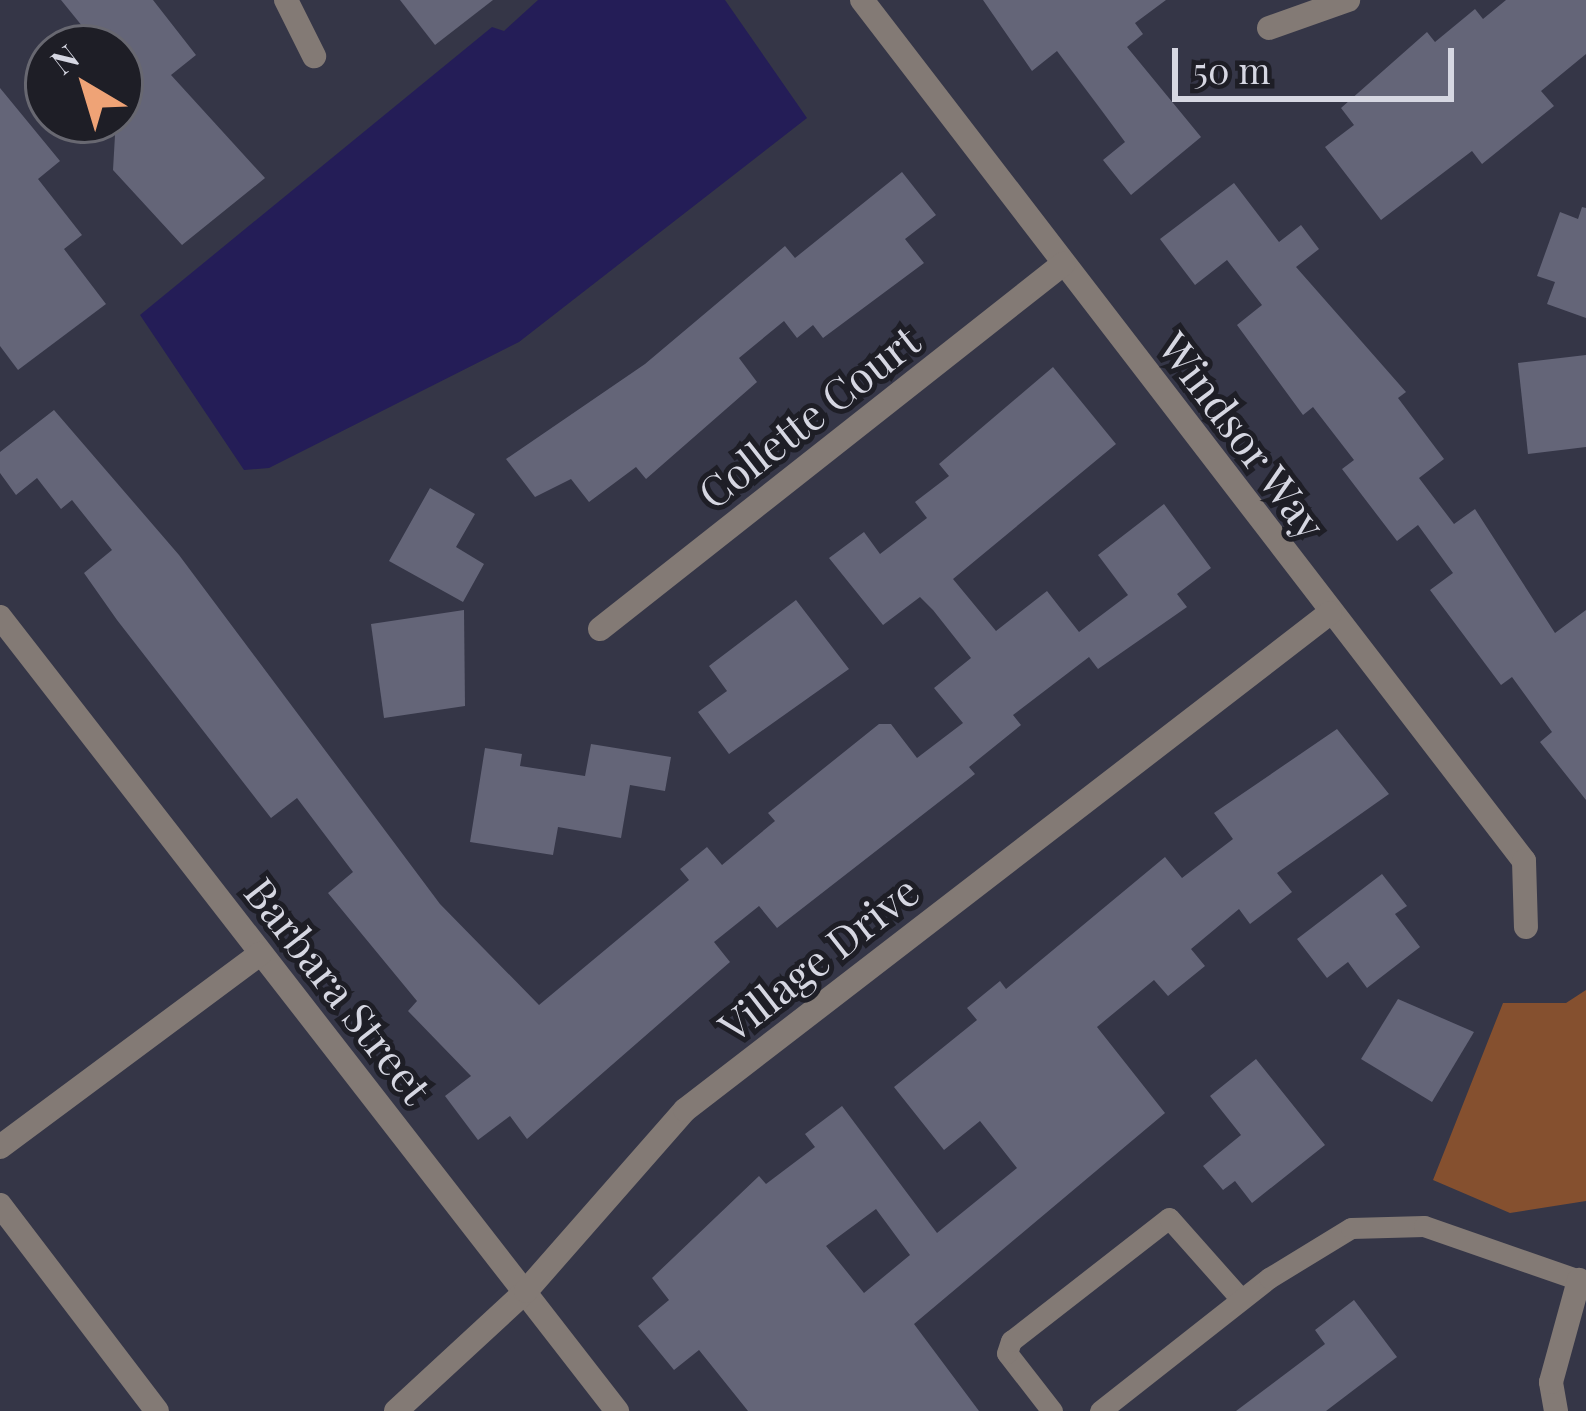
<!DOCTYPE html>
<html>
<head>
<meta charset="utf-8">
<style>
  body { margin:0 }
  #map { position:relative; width:1586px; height:1411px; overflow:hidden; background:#353647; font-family:"Playfair Display",serif }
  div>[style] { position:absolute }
  .green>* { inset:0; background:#85502f }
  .water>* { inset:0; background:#241d57 }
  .building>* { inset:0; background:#646578 }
  .lane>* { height:21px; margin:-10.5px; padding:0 10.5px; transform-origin:10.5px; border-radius:10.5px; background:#837a75 }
  .street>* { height:24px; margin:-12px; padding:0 12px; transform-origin:12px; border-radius:12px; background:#837a75 }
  span { translate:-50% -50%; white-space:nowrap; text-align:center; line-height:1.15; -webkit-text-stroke:10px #1e1e26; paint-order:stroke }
  .street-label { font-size:42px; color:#d6d7e2 }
  .north { position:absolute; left:24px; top:24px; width:120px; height:120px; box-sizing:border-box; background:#1e1e26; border:3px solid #686871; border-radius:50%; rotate:322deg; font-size:33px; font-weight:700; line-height:48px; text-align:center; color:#d6d7e2 }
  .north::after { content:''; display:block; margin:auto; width:42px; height:54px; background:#efa376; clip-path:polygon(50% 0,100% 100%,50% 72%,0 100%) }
  .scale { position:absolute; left:1172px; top:48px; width:282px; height:54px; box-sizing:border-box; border:6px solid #d6d7e2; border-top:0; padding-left:15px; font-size:36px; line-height:42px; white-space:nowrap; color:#d6d7e2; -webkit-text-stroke:9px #1e1e26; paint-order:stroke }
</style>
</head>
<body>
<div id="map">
  <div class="green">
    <i style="clip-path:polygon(1586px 990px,1586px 1201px,1510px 1213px,1433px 1180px,1503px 1003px,1566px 1003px)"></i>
  </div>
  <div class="water">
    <i style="clip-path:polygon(538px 0,725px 0,807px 118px,519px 342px,269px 468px,244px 470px,140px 315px,492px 27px,504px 31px)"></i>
  </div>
  <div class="building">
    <i style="clip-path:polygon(61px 0,153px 0,196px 55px,171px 75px,265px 178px,182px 245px,113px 170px,120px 48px,100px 48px)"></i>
    <i style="clip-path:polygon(400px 0,493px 0,435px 45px)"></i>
    <i style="clip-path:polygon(983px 0,1166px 0,1135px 23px,1143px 34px,1127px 47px,1201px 137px,1131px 195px,1103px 160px,1125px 142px,1102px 111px,1057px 51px,1032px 71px)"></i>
    <i style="clip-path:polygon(1506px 0,1586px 0,1586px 54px,1541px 91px,1554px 106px,1482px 164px,1472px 151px,1381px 220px,1325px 147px,1354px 125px,1341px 108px,1427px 32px,1435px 42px,1475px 9px,1483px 19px)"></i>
    <i style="clip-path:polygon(0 88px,60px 161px,38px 179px,82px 235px,64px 249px,106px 304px,18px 370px,0 346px)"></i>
    <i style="clip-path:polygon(902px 172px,936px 215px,905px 239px,924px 263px,823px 338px,813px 325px,797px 338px,784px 321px,739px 358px,757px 382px,646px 479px,636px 467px,589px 502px,571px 479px,535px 497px,506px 459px,645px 364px,785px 246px,795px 258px)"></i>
    <i style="clip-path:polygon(1234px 183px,1279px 242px,1301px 225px,1319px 249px,1296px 267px,1406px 392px,1398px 398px,1444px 459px,1419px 478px,1454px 524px,1475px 509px,1555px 633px,1586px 610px,1586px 800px,1540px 742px,1552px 732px,1512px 677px,1501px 685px,1430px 590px,1453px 573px,1418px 525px,1397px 541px,1342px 469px,1354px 460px,1313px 407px,1303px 415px,1237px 325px,1262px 305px,1227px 260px,1195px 285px,1160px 239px)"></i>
    <i style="clip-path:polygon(1582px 207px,1586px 208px,1586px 318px,1547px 304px,1555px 282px,1537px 276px,1560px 212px,1578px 219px)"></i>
    <i style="clip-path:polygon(1586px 355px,1586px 447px,1528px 454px,1518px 363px)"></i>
    <i style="clip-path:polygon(1053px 367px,1116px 444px,953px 579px,996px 631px,1047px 591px,1079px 632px,1128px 595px,1098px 555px,1164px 504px,1211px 568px,1177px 594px,1187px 607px,1098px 669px,1089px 657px,1013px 715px,1021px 725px,969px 767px,975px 774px,777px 928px,759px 906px,714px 942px,730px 962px,527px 1139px,510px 1116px,478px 1140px,445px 1096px,471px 1076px,408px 1011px,417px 1001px,328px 893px,353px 872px,297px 798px,271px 818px,117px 620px,84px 573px,112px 550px,72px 500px,61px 509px,37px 478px,16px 495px,0 473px,0 452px,54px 410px,179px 555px,440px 904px,539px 1005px,689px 880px,680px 869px,707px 847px,722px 865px,775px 821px,768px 813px,879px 724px,891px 724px,917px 758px,963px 723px,934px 688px,971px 658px,933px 610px,920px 597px,883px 625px,829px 558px,864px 532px,880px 554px,927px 518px,915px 502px,949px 476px,939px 464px)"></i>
    <i style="clip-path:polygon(430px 488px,475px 514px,456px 547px,484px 564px,463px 602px,389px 561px)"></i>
    <i style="clip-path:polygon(796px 600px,849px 669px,729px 754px,698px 712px,727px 691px,709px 666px)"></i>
    <i style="clip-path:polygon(464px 610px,465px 706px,384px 718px,371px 624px)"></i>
    <i style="clip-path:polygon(evenodd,1337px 729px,1389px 794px,1277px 873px,1292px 892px,1250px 924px,1239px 909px,1191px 949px,1205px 966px,1168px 996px,1154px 980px,1097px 1027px,1165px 1113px,914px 1324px,979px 1411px,748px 1411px,699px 1350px,674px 1370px,638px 1326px,669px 1300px,652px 1278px,759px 1176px,766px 1184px,815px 1147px,805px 1134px,842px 1106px,937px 1233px,1017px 1168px,980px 1121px,944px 1150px,894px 1087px,977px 1020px,967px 1008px,1000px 981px,1006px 989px,1165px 857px,1182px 878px,1233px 839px,1214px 813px,1337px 729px,876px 1209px,910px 1255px,864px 1293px,826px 1246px,876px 1209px)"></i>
    <i style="clip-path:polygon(591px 744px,671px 757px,665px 791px,630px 785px,621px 838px,558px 827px,553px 855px,470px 842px,485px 748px,522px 754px,520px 766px,585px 776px)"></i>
    <i style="clip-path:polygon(1382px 874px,1407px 906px,1395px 914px,1420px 947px,1367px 988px,1348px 962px,1327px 978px,1297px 939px)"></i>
    <i style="clip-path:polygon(1398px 999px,1474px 1032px,1432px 1102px,1361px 1059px)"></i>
    <i style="clip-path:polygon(1256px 1059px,1325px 1145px,1252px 1203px,1235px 1181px,1223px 1190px,1203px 1166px,1241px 1135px,1210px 1096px)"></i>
    <i style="clip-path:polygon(1354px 1300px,1397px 1357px,1326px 1411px,1236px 1411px,1325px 1344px,1315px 1330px)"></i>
  </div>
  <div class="lane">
    <i style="left:1052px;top:1411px;width:73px;rotate:-127.8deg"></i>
    <i style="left:1007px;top:1353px;width:13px;rotate:-72deg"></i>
    <i style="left:1011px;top:1341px;width:200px;rotate:-37.9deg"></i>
    <i style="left:1169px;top:1218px;width:108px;rotate:48.4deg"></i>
    <i style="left:1100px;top:1411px;width:215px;rotate:-38.2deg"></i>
    <i style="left:1269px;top:1278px;width:96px;rotate:-31.4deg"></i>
    <i style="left:1351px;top:1228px;width:73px;rotate:-1.6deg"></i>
    <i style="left:1424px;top:1226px;width:164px;rotate:19.2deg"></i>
  </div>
  <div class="street">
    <i style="left:286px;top:0;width:63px;rotate:63.4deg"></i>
    <i style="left:862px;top:0;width:1086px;rotate:52.44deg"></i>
    <i style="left:1524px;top:861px;width:66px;rotate:88.3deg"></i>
    <i style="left:1269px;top:28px;width:84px;rotate:-19.5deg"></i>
    <i style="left:0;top:617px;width:1006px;rotate:52.15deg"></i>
    <i style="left:600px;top:629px;width:590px;rotate:-38.25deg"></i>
    <i style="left:0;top:1147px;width:324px;rotate:-36.6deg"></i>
    <i style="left:0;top:1205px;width:259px;rotate:52.7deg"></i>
    <i style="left:396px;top:1411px;width:177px;rotate:-42.7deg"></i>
    <i style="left:526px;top:1291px;width:241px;rotate:-48.7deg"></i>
    <i style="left:685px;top:1110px;width:814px;rotate:-37.62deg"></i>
    <i style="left:1556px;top:1411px;width:29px;rotate:-100deg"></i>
    <i style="left:1551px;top:1382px;width:106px;rotate:-74.6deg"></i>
  </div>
  <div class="street-label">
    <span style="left:808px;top:416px;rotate:-38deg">Collette Court</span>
    <span style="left:1243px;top:435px;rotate:53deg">Windsor Way</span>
    <span style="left:818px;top:958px;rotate:-38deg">Village Drive</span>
    <span style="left:339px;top:990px;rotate:52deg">Barbara Street</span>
  </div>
  <div class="north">N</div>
  <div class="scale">50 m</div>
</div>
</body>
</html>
